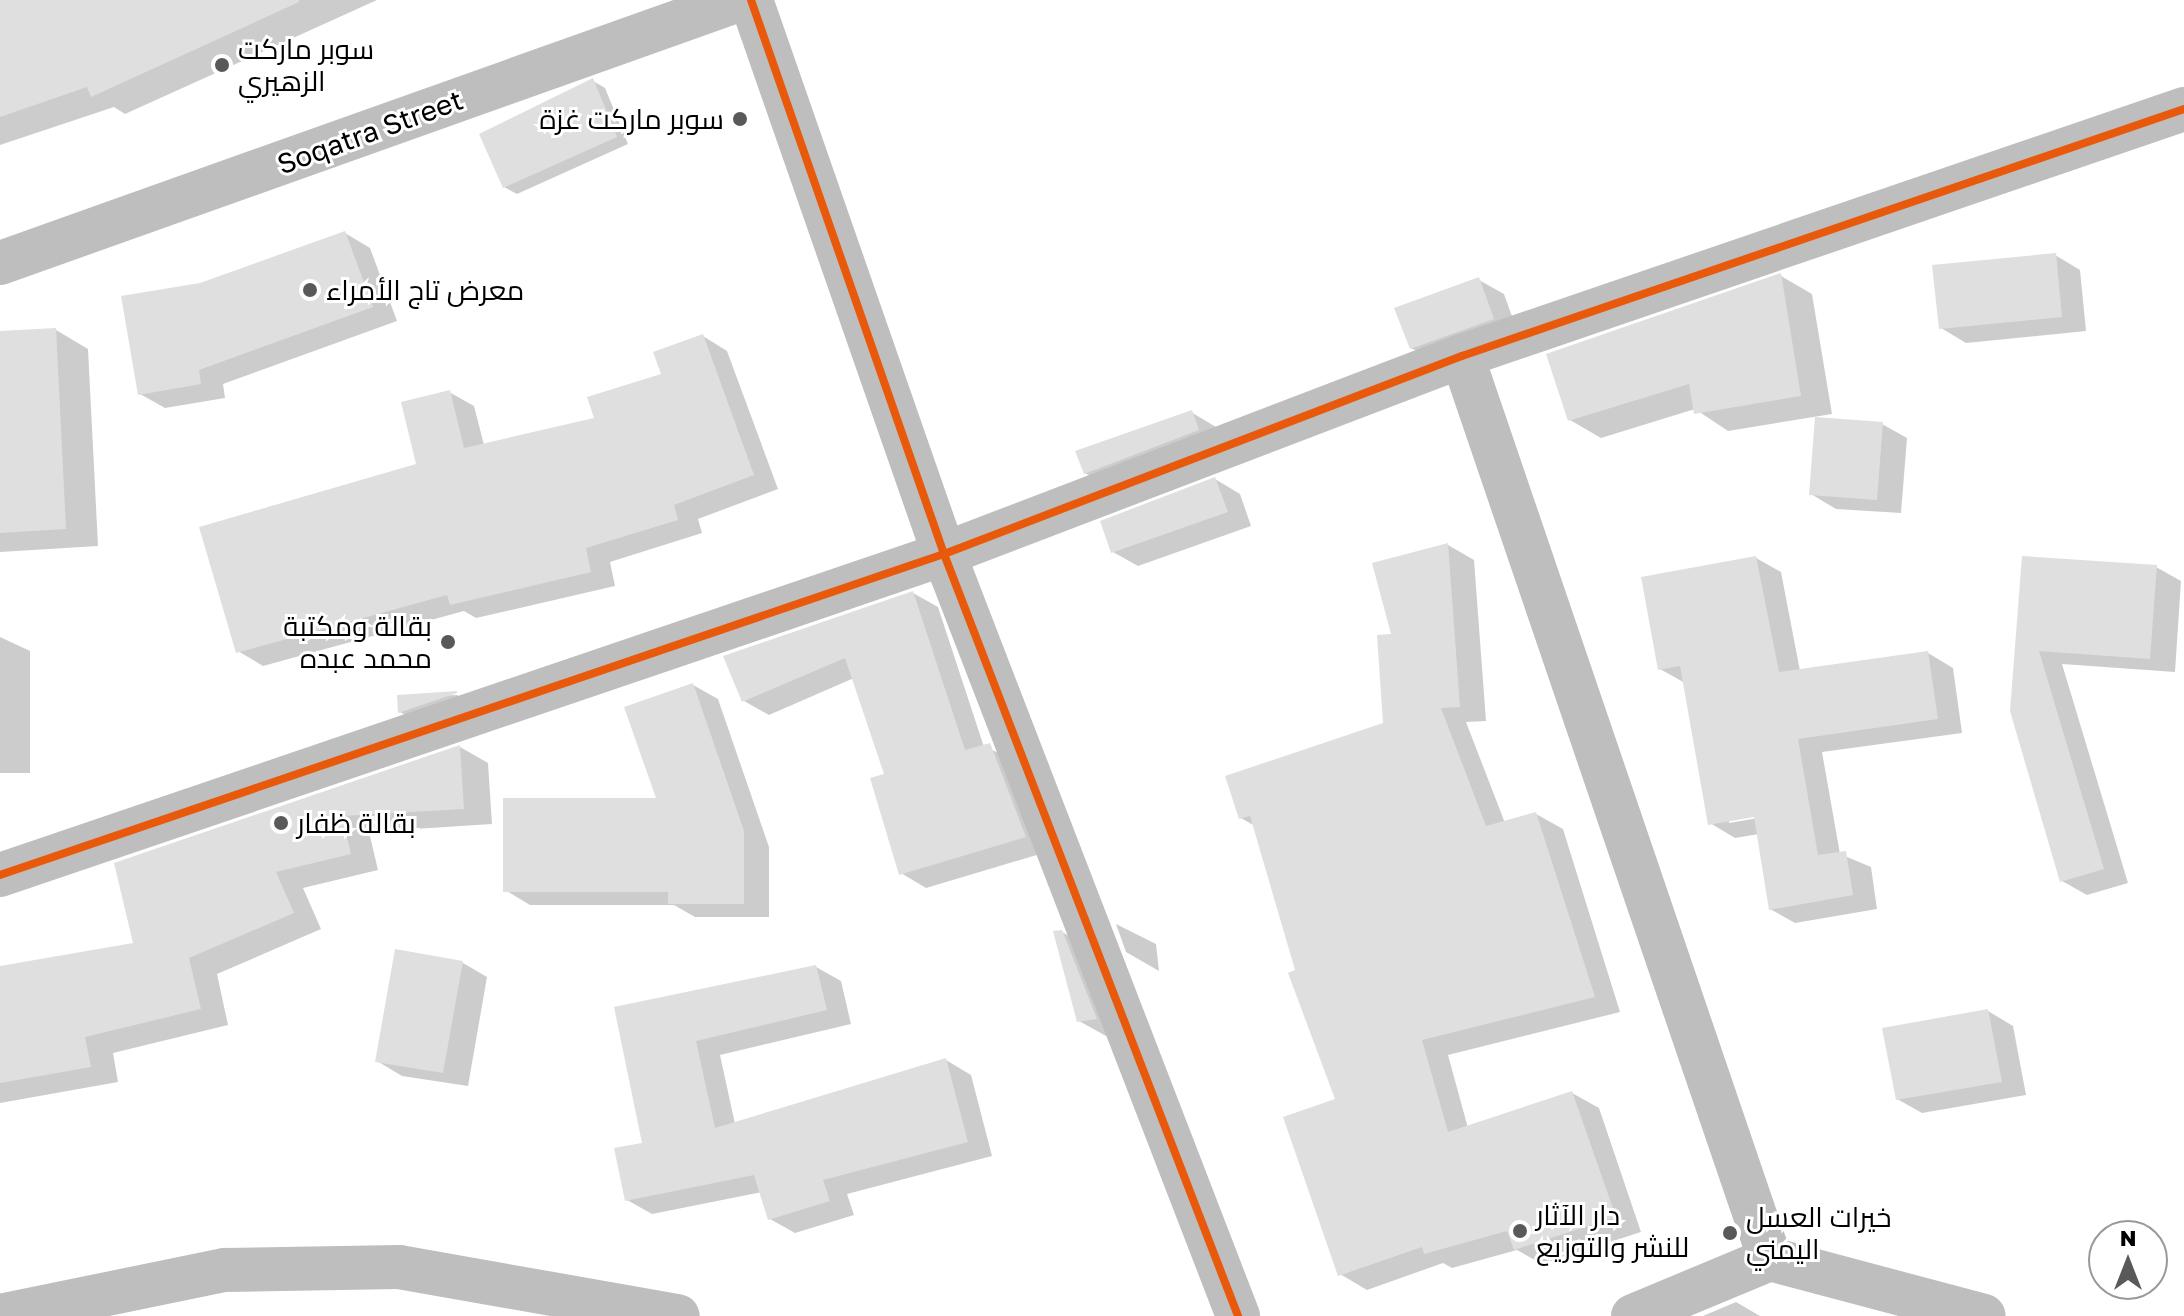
<!DOCTYPE html>
<html>
<head>
<meta charset="utf-8">
<style>
  body { margin:0 }
  #map { position:relative; width:2184px; height:1316px; overflow:hidden; background:#fff; font-family:"Golos Text",Cairo,sans-serif }
  div>[style] { position:absolute }
  .shadow>* { inset:0; background:#0003 }
  .building>* { inset:0; background:#dfdfdf }
  .minor>* { height:44px; margin:-22px; padding:0 22px; transform-origin:22px; border-radius:22px; background:#bebebe }
  .cycleway>* { height:8px; margin:-4px; padding:0 4px; transform-origin:4px; border-radius:4px; background:#e8590c }
  .dots>* { width:22px; height:22px; translate:-50% -50%; box-sizing:border-box; border:4px solid #fff; border-radius:50% }
  span { translate:-50% -50%; white-space:nowrap; text-align:center; line-height:1.15; -webkit-text-stroke:6px #fff; paint-order:stroke }
  .poi-label { font-size:28px; color:#000 }
  .left { translate:0 -50%; text-align:left }
  .right { translate:-100% -50%; text-align:right }
  .street-label { font-size:28px; color:#000 }
  .north { position:absolute; left:2088px; top:1220px; width:80px; height:80px; box-sizing:border-box; background:#fff; border:2px solid #999; border-radius:50%; rotate:0deg; font-size:22px; font-weight:700; line-height:32px; text-align:center; color:#000 }
  .north::after { content:''; display:block; margin:auto; width:28px; height:36px; background:#595959; clip-path:polygon(50% 0,100% 100%,50% 72%,0 100%) }
</style>
</head>
<body>
<div id="map">
  <div class="shadow">
    <i style="clip-path:polygon(0 0,377px 0,125px 114px,114px 107px,0 145px)"></i>
    <i style="clip-path:polygon(593px 81px,605px 88px,628px 144px,517px 194px,504px 187px)"></i>
    <i style="clip-path:polygon(345px 233px,370px 248px,397px 321px,223px 384px,225px 398px,165px 408px,140px 394px)"></i>
    <i style="clip-path:polygon(2055px 255px,2080px 270px,2086px 331px,1966px 343px,1941px 328px)"></i>
    <i style="clip-path:polygon(1781px 276px,1812px 294px,1832px 414px,1728px 431px,1695px 409px,1601px 438px,1570px 420px)"></i>
    <i style="clip-path:polygon(1479px 280px,1504px 294px,1518px 333px,1436px 362px,1411px 348px)"></i>
    <i style="clip-path:polygon(56px 330px,88px 349px,98px 546px,0 552px,0 333px)"></i>
    <i style="clip-path:polygon(703px 336px,727px 351px,778px 489px,698px 519px,702px 533px,610px 562px,615px 586px,476px 618px,464px 611px,263px 666px,238px 651px,418px 465px,449px 392px,474px 406px,484px 445px,597px 419px,664px 375px)"></i>
    <i style="clip-path:polygon(1191px 412px,1216px 427px,1110px 487px,1085px 473px)"></i>
    <i style="clip-path:polygon(1882px 424px,1907px 438px,1901px 513px,1836px 509px,1811px 494px)"></i>
    <i style="clip-path:polygon(1215px 479px,1240px 494px,1251px 526px,1138px 566px,1113px 552px)"></i>
    <i style="clip-path:polygon(1448px 545px,1474px 560px,1486px 721px,1466px 722px,1505px 823px,1536px 814px,1563px 829px,1620px 1012px,1448px 1055px,1468px 1128px,1572px 1093px,1599px 1108px,1641px 1232px,1542px 1264px,1517px 1250px,1452px 1268px,1443px 1263px,1367px 1290px,1340px 1274px,1338px 1100px,1255px 826px,1241px 818px,1385px 724px,1393px 636px)"></i>
    <i style="clip-path:polygon(evenodd,1756px 558px,1781px 572px,1800px 671px,1928px 653px,1953px 668px,1962px 733px,1822px 752px,1840px 854px,1871px 867px,1877px 909px,1795px 923px,1770px 909px,1759px 834px,1735px 838px,1710px 823px,1685px 683px,1660px 669px,1756px 558px,1763px 813px,1764px 817px,1729px 823px,1729px 819px,1763px 813px)"></i>
    <i style="clip-path:polygon(2023px 558px,2156px 567px,2181px 581px,2175px 672px,2062px 664px,2128px 883px,2087px 895px,2062px 881px)"></i>
    <i style="clip-path:polygon(913px 593px,938px 607px,984px 747px,1015px 759px,1050px 851px,926px 888px,901px 873px,886px 776px,854px 678px,769px 715px,744px 701px)"></i>
    <i style="clip-path:polygon(0 637px,30px 651px,30px 773px,0 773px)"></i>
    <i style="clip-path:polygon(693px 685px,718px 699px,769px 847px,769px 917px,695px 917px,674px 905px,530px 905px,505px 890px,659px 800px)"></i>
    <i style="clip-path:polygon(457px 695px,479px 708px,424px 726px,400px 712px,399px 697px)"></i>
    <i style="clip-path:polygon(460px 747px,488px 763px,492px 824px,369px 832px,378px 870px,303px 888px,321px 929px,217px 974px,228px 1025px,113px 1053px,118px 1082px,0 1103px,0 968px,135px 944px,116px 864px)"></i>
    <i style="clip-path:polygon(1116px 924px,1156px 944px,1159px 971px,1126px 952px)"></i>
    <i style="clip-path:polygon(1062px 932px,1098px 952px,1115px 1041px,1079px 1021px)"></i>
    <i style="clip-path:polygon(463px 963px,487px 977px,468px 1086px,402px 1076px,377px 1061px)"></i>
    <i style="clip-path:polygon(816px 967px,841px 981px,851px 1024px,720px 1055px,735px 1124px,946px 1060px,971px 1075px,992px 1156px,847px 1194px,854px 1215px,795px 1233px,770px 1219px,762px 1192px,652px 1214px,627px 1200px,645px 1144px,617px 1008px)"></i>
    <i style="clip-path:polygon(1988px 1011px,2013px 1026px,2026px 1095px,1922px 1113px,1897px 1099px)"></i>
    <i style="clip-path:polygon(1736px 1302px,1760px 1316px,1703px 1316px)"></i>
  </div>
  <div class="building">
    <i style="clip-path:polygon(0 0,299px 0,299px 2px,91px 97px,87px 87px,0 117px)"></i>
    <i style="clip-path:polygon(593px 78px,617px 137px,503px 188px,479px 134px)"></i>
    <i style="clip-path:polygon(345px 231px,373px 307px,199px 370px,201px 384px,138px 395px,121px 296px,200px 283px)"></i>
    <i style="clip-path:polygon(2056px 253px,2062px 317px,1939px 329px,1932px 265px)"></i>
    <i style="clip-path:polygon(1781px 273px,1801px 396px,1694px 414px,1689px 384px,1568px 421px,1546px 354px)"></i>
    <i style="clip-path:polygon(1479px 277px,1494px 319px,1410px 349px,1394px 308px)"></i>
    <i style="clip-path:polygon(56px 328px,66px 529px,0 533px,0 331px)"></i>
    <i style="clip-path:polygon(703px 334px,754px 475px,674px 505px,678px 520px,586px 548px,591px 572px,450px 605px,447px 595px,236px 653px,199px 527px,416px 464px,401px 402px,450px 390px,464px 448px,594px 418px,587px 397px,661px 374px,653px 352px)"></i>
    <i style="clip-path:polygon(1192px 410px,1199px 430px,1084px 474px,1075px 451px)"></i>
    <i style="clip-path:polygon(1815px 417px,1883px 422px,1877px 500px,1809px 495px)"></i>
    <i style="clip-path:polygon(1215px 477px,1228px 512px,1111px 553px,1100px 521px)"></i>
    <i style="clip-path:polygon(1448px 543px,1460px 707px,1441px 708px,1486px 826px,1536px 812px,1595px 997px,1422px 1040px,1448px 1132px,1572px 1091px,1616px 1217px,1514px 1250px,1507px 1231px,1424px 1254px,1422px 1247px,1338px 1276px,1283px 1117px,1335px 1099px,1288px 973px,1295px 970px,1250px 816px,1239px 819px,1225px 776px,1383px 723px,1377px 635px,1391px 634px,1372px 563px)"></i>
    <i style="clip-path:polygon(1756px 556px,1779px 672px,1928px 651px,1938px 719px,1798px 739px,1818px 855px,1846px 851px,1853px 895px,1769px 910px,1754px 817px,1708px 825px,1680px 666px,1658px 670px,1641px 577px)"></i>
    <i style="clip-path:polygon(2022px 556px,2157px 565px,2150px 659px,2039px 651px,2104px 869px,2060px 882px,2010px 711px)"></i>
    <i style="clip-path:polygon(913px 591px,965px 750px,990px 743px,1026px 837px,899px 875px,870px 778px,884px 774px,845px 658px,742px 702px,723px 656px)"></i>
    <i style="clip-path:polygon(693px 683px,744px 831px,744px 904px,668px 904px,668px 892px,503px 892px,503px 798px,656px 798px,624px 707px)"></i>
    <i style="clip-path:polygon(457px 691px,457px 693px,398px 713px,397px 695px)"></i>
    <i style="clip-path:polygon(460px 745px,464px 809px,342px 816px,351px 854px,276px 872px,294px 913px,189px 958px,201px 1009px,85px 1037px,91px 1067px,0 1083px,0 966px,133px 943px,114px 863px)"></i>
    <i style="clip-path:polygon(1062px 930px,1097px 1019px,1077px 1022px,1053px 931px)"></i>
    <i style="clip-path:polygon(395px 949px,463px 961px,443px 1073px,375px 1062px)"></i>
    <i style="clip-path:polygon(816px 965px,827px 1010px,696px 1041px,715px 1128px,946px 1058px,968px 1142px,823px 1180px,830px 1201px,768px 1220px,754px 1175px,625px 1201px,614px 1148px,642px 1143px,614px 1007px)"></i>
    <i style="clip-path:polygon(1988px 1009px,2002px 1082px,1896px 1100px,1882px 1028px)"></i>
  </div>
  <div class="minor">
    <i style="left:751px;top:0;width:587px;rotate:70.79deg"></i>
    <i style="left:944px;top:554px;width:817px;rotate:68.9deg"></i>
    <i style="left:0;top:263px;width:784px;rotate:-19.59deg"></i>
    <i style="left:1462px;top:356px;width:954px;rotate:71.17deg"></i>
    <i style="left:0;top:875px;width:997px;rotate:-18.78deg"></i>
    <i style="left:944px;top:554px;width:555px;rotate:-20.92deg"></i>
    <i style="left:1462px;top:356px;width:763px;rotate:-18.89deg"></i>
    <i style="left:0;top:1316px;width:230px;rotate:-11.6deg"></i>
    <i style="left:225px;top:1270px;width:174px;rotate:-1deg"></i>
    <i style="left:399px;top:1267px;width:283px;rotate:10deg"></i>
    <i style="left:1633px;top:1316px;width:148px;rotate:-22.6deg"></i>
    <i style="left:1770px;top:1259px;width:221px;rotate:14.9deg"></i>
  </div>
  <div class="cycleway">
    <i style="left:751px;top:0;width:587px;rotate:70.79deg"></i>
    <i style="left:944px;top:554px;width:817px;rotate:68.9deg"></i>
    <i style="left:0;top:875px;width:997px;rotate:-18.78deg"></i>
    <i style="left:944px;top:554px;width:555px;rotate:-20.92deg"></i>
    <i style="left:1462px;top:356px;width:763px;rotate:-18.89deg"></i>
  </div>
  <div class="dots">
    <i style="left:222px;top:65px;background:#595959"></i>
    <i style="left:740px;top:119px;background:#595959"></i>
    <i style="left:310px;top:290px;background:#595959"></i>
    <i style="left:448px;top:642px;background:#595959"></i>
    <i style="left:281px;top:823px;background:#595959"></i>
    <i style="left:1520px;top:1231px;background:#595959"></i>
    <i style="left:1730px;top:1233px;background:#595959"></i>
  </div>
  <div class="poi-label">
    <span class="left" style="left:238px;top:65px">سوبر ماركت<br>الزهيري</span>
    <span class="right" style="left:724px;top:119px">سوبر ماركت غزة</span>
    <span class="left" style="left:326px;top:290px">معرض تاج الأمراء</span>
    <span class="right" style="left:432px;top:642px">بقالة ومكتبة<br>محمد عبده</span>
    <span class="left" style="left:297px;top:823px">بقالة ظفار</span>
    <span class="left" style="left:1536px;top:1231px">دار الآثار<br>للنشر والتوزيع</span>
    <span class="left" style="left:1746px;top:1233px">خيرات العسل<br>اليمني</span>
  </div>
  <div class="street-label">
    <span style="left:370px;top:132px;rotate:-20deg">Soqatra Street</span>
  </div>
  <div class="north">N</div>
</div>
</body>
</html>
